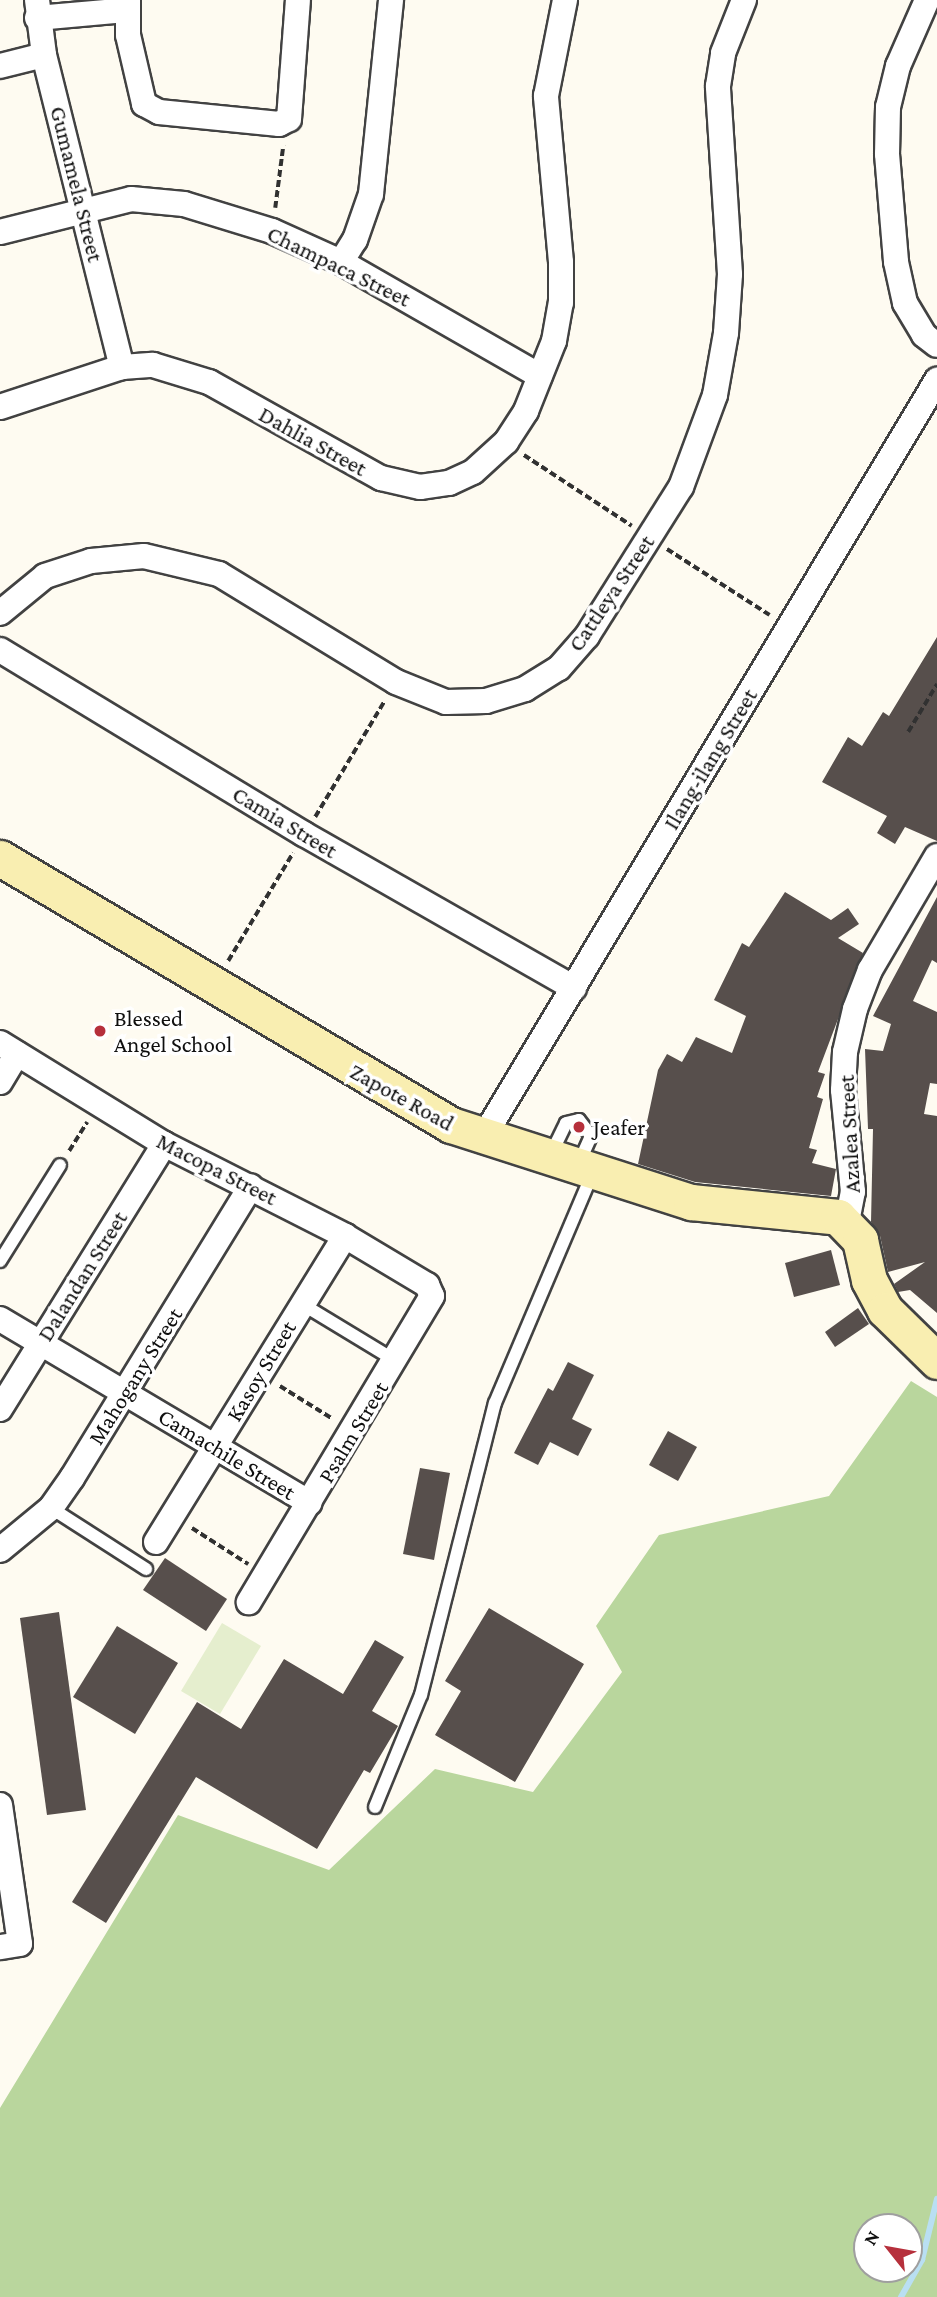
<!DOCTYPE html>
<html>
<head>
<meta charset="utf-8">
<style>
  body { margin:0 }
  #map { position:relative; width:937px; height:2297px; overflow:hidden; background:#fefbf1; font-family:"Crimson Pro",serif }
  div>[style] { position:absolute }
  .forest>* { inset:0; background:#b9d69d }
  .pitch>* { inset:0; background:#e5eece }
  .stream>* { height:6px; margin:-3px; padding:0 3px; transform-origin:3px; border-radius:3px; background:#b9dff2 }
  .building>* { inset:0; background:#574f4c }
  .path>* { height:3.5px; margin-top:-1.75px; transform-origin:0; background:repeating-linear-gradient(90deg,#313131 0 7px,transparent 0 10.5px) }
  .roads { filter:drop-shadow(2px 0 #424242) drop-shadow(-2px 0 #424242) drop-shadow(0 2px #424242) drop-shadow(0 -2px #424242) }
  .lane>* { height:12px; margin:-6px; padding:0 6px; transform-origin:6px; border-radius:6px; background:#fff }
  .street>* { height:24px; margin:-12px; padding:0 12px; transform-origin:12px; border-radius:12px; background:#fff }
  .secondary>* { height:35px; margin:-17.5px; padding:0 17.5px; transform-origin:17.5px; border-radius:17.5px; background:#f9eeb1 }
  .dots>* { width:19px; height:19px; translate:-50% -50%; box-sizing:border-box; border:4px solid #fff; border-radius:50% }
  span { translate:-50% -50%; white-space:nowrap; text-align:center; line-height:1.15; -webkit-text-stroke:7px #fff; paint-order:stroke }
  .street-label { font-size:23px; color:#0f0f0f }
  .poi-label { font-size:23px; color:#0f0f0f }
  .left { translate:0 -50%; text-align:left }
  .north { position:absolute; left:853px; top:2213px; width:70px; height:70px; box-sizing:border-box; background:#fff; border:2px solid #9f9f9f; border-radius:50%; rotate:301deg; font-size:19px; font-weight:700; line-height:28px; text-align:center; color:#0f0f0f }
  .north::after { content:''; display:block; margin:auto; width:24px; height:32px; background:#b6303c; clip-path:polygon(50% 0,100% 100%,50% 72%,0 100%) }
</style>
</head>
<body>
<div id="map">
  <div class="forest">
    <i style="clip-path:polygon(evenodd,911px 1381px,937px 1397px,937px 2297px,0 2297px,0 2108px,178px 1815px,329px 1870px,435px 1769px,533px 1792px,622px 1672px,596px 1626px,659px 1535px,829px 1496px,911px 1381px,867px 2227px,909px 2227px,909px 2269px,867px 2269px,867px 2227px)"></i>
  </div>
  <div class="pitch">
    <i style="clip-path:polygon(222px 1623px,261px 1646px,220px 1714px,181px 1691px)"></i>
  </div>
  <div class="stream">
    <i style="left:901px;top:2297px;width:43px;rotate:-60.4deg"></i>
    <i style="left:922px;top:2260px;width:63px;rotate:-76.2deg"></i>
  </div>
  <div class="building">
    <i style="clip-path:polygon(937px 637px,937px 841px,905px 827px,895px 844px,877px 833px,887px 816px,822px 782px,848px 737px,862px 746px,883px 712px,889px 716px)"></i>
    <i style="clip-path:polygon(785px 892px,831px 920px,848px 908px,859px 924px,838px 938px,863px 953px,818px 1072px,825px 1074px,817px 1097px,823px 1099px,809px 1148px,817px 1150px,812px 1163px,836px 1169px,831px 1196px,695px 1182px,638px 1164px,658px 1070px,667px 1054px,682px 1062px,696px 1037px,732px 1053px,746px 1016px,714px 1000px,742px 943px,749px 947px)"></i>
    <i style="clip-path:polygon(937px 897px,937px 963px,932px 960px,913px 1001px,937px 1012px,937px 1084px,930px 1083px,924px 1114px,937px 1116px,937px 1313px,910px 1290px,898px 1292px,894px 1284px,925px 1262px,888px 1272px,880px 1236px,871px 1222px,873px 1129px,868px 1129px,865px 1049px,883px 1051px,891px 1024px,873px 1016px)"></i>
    <i style="clip-path:polygon(831px 1250px,840px 1285px,794px 1297px,785px 1263px)"></i>
    <i style="clip-path:polygon(858px 1308px,869px 1324px,835px 1347px,825px 1332px)"></i>
    <i style="clip-path:polygon(568px 1362px,594px 1375px,572px 1419px,592px 1429px,578px 1456px,550px 1442px,538px 1465px,514px 1453px,548px 1388px,553px 1391px)"></i>
    <i style="clip-path:polygon(668px 1431px,697px 1447px,678px 1481px,649px 1465px)"></i>
    <i style="clip-path:polygon(420px 1468px,450px 1473px,434px 1560px,403px 1554px)"></i>
    <i style="clip-path:polygon(165px 1558px,227px 1599px,206px 1631px,143px 1590px)"></i>
    <i style="clip-path:polygon(489px 1608px,584px 1664px,515px 1782px,435px 1735px,461px 1691px,445px 1681px)"></i>
    <i style="clip-path:polygon(59px 1612px,86px 1810px,47px 1815px,20px 1618px)"></i>
    <i style="clip-path:polygon(117px 1626px,178px 1663px,135px 1734px,73px 1697px)"></i>
    <i style="clip-path:polygon(375px 1640px,404px 1657px,372px 1711px,398px 1726px,370px 1773px,364px 1770px,317px 1849px,196px 1777px,106px 1923px,72px 1902px,197px 1702px,241px 1729px,284px 1659px,343px 1694px)"></i>
  </div>
  <div class="path">
    <i style="left:275px;top:208px;width:63px;rotate:-82.6deg"></i>
    <i style="left:524px;top:455px;width:129px;rotate:33.3deg"></i>
    <i style="left:667px;top:549px;width:122px;rotate:32.7deg"></i>
    <i style="left:908px;top:732px;width:56px;rotate:-58.9deg"></i>
    <i style="left:315px;top:817px;width:136px;rotate:-59.1deg"></i>
    <i style="left:228px;top:961px;width:126px;rotate:-59deg"></i>
    <i style="left:69px;top:1151px;width:34px;rotate:-58deg"></i>
    <i style="left:280px;top:1386px;width:62px;rotate:31.9deg"></i>
    <i style="left:192px;top:1528px;width:67px;rotate:32.7deg"></i>
  </div>
  <div class="roads">
    <div class="lane">
      <i style="left:551px;top:1154px;width:34px;rotate:-64deg"></i>
      <i style="left:566px;top:1123px;width:13px;rotate:-13deg"></i>
      <i style="left:579px;top:1120px;width:20px;rotate:53deg"></i>
      <i style="left:591px;top:1136px;width:32px;rotate:114deg"></i>
      <i style="left:0;top:1261px;width:113px;rotate:-58deg"></i>
      <i style="left:302px;top:1304px;width:110px;rotate:31.2deg"></i>
      <i style="left:51px;top:1508px;width:113px;rotate:32.7deg"></i>
      <i style="left:375px;top:1807px;width:121px;rotate:-67.7deg"></i>
      <i style="left:421px;top:1695px;width:301px;rotate:-75.8deg"></i>
      <i style="left:495px;top:1403px;width:249px;rotate:-67deg"></i>
    </div>
    <div class="street">
      <i style="left:37px;top:0;width:55px;rotate:82.7deg"></i>
      <i style="left:44px;top:55px;width:322px;rotate:76deg"></i>
      <i style="left:128px;top:0;width:35px;rotate:90deg"></i>
      <i style="left:128px;top:35px;width:71px;rotate:76.9deg"></i>
      <i style="left:144px;top:104px;width:17px;rotate:28deg"></i>
      <i style="left:159px;top:112px;width:121px;rotate:5.7deg"></i>
      <i style="left:279px;top:124px;width:11px;rotate:-27deg"></i>
      <i style="left:289px;top:119px;width:119px;rotate:-85.7deg"></i>
      <i style="left:927px;top:0;width:72px;rotate:113.7deg"></i>
      <i style="left:898px;top:66px;width:42px;rotate:103.7deg"></i>
      <i style="left:888px;top:107px;width:47px;rotate:91.2deg"></i>
      <i style="left:887px;top:154px;width:108px;rotate:85.2deg"></i>
      <i style="left:896px;top:262px;width:42px;rotate:77.6deg"></i>
      <i style="left:905px;top:303px;width:37px;rotate:59deg"></i>
      <i style="left:924px;top:335px;width:16px;rotate:38deg"></i>
      <i style="left:37px;top:18px;width:89px;rotate:-5.1deg"></i>
      <i style="left:0;top:66px;width:45px;rotate:-14deg"></i>
      <i style="left:0;top:232px;width:135px;rotate:-14.1deg"></i>
      <i style="left:131px;top:199px;width:53px;rotate:5.4deg"></i>
      <i style="left:184px;top:204px;width:92px;rotate:17.1deg"></i>
      <i style="left:272px;top:231px;width:76px;rotate:24.2deg"></i>
      <i style="left:341px;top:262px;width:229px;rotate:29.8deg"></i>
      <i style="left:341px;top:262px;width:26px;rotate:-58deg"></i>
      <i style="left:355px;top:240px;width:49px;rotate:-70.8deg"></i>
      <i style="left:371px;top:194px;width:195px;rotate:-84.1deg"></i>
      <i style="left:0;top:407px;width:128px;rotate:-18.2deg"></i>
      <i style="left:122px;top:367px;width:31px;rotate:-4deg"></i>
      <i style="left:153px;top:365px;width:59px;rotate:16.9deg"></i>
      <i style="left:209px;top:382px;width:197px;rotate:29.2deg"></i>
      <i style="left:381px;top:478px;width:40px;rotate:13deg"></i>
      <i style="left:420px;top:487px;width:29px;rotate:-8deg"></i>
      <i style="left:449px;top:483px;width:26px;rotate:-25deg"></i>
      <i style="left:473px;top:472px;width:45px;rotate:-42.3deg"></i>
      <i style="left:506px;top:442px;width:37px;rotate:-57deg"></i>
      <i style="left:526px;top:411px;width:75px;rotate:-68.2deg"></i>
      <i style="left:554px;top:341px;width:39px;rotate:-80deg"></i>
      <i style="left:561px;top:303px;width:41px;rotate:-90deg"></i>
      <i style="left:561px;top:262px;width:167px;rotate:-95.2deg"></i>
      <i style="left:546px;top:96px;width:98px;rotate:-78.8deg"></i>
      <i style="left:0;top:613px;width:58px;rotate:-39.4deg"></i>
      <i style="left:45px;top:576px;width:48px;rotate:-18.1deg"></i>
      <i style="left:91px;top:561px;width:53px;rotate:-5.4deg"></i>
      <i style="left:144px;top:556px;width:77px;rotate:13.5deg"></i>
      <i style="left:219px;top:574px;width:207px;rotate:31.4deg"></i>
      <i style="left:396px;top:682px;width:54px;rotate:21.8deg"></i>
      <i style="left:446px;top:702px;width:40px;rotate:-1.4deg"></i>
      <i style="left:486px;top:701px;width:41px;rotate:-17.1deg"></i>
      <i style="left:525px;top:689px;width:40px;rotate:-32deg"></i>
      <i style="left:559px;top:668px;width:43px;rotate:-48.8deg"></i>
      <i style="left:587px;top:636px;width:176px;rotate:-57.8deg"></i>
      <i style="left:681px;top:487px;width:98px;rotate:-69.7deg"></i>
      <i style="left:715px;top:395px;width:63px;rotate:-79.9deg"></i>
      <i style="left:726px;top:333px;width:59px;rotate:-86.1deg"></i>
      <i style="left:730px;top:274px;width:188px;rotate:-93.7deg"></i>
      <i style="left:718px;top:86px;width:33px;rotate:-81deg"></i>
      <i style="left:723px;top:53px;width:57px;rotate:-68.4deg"></i>
      <i style="left:0;top:650px;width:355px;rotate:31.2deg"></i>
      <i style="left:304px;top:834px;width:311px;rotate:29.7deg"></i>
      <i style="left:0;top:1043px;width:193px;rotate:31.6deg"></i>
      <i style="left:164px;top:1144px;width:203px;rotate:26.9deg"></i>
      <i style="left:345px;top:1236px;width:96px;rotate:30.9deg"></i>
      <i style="left:427px;top:1285px;width:12px;rotate:66deg"></i>
      <i style="left:432px;top:1296px;width:357px;rotate:120.9deg"></i>
      <i style="left:0;top:1082px;width:33px;rotate:-59deg"></i>
      <i style="left:483px;top:1138px;width:884px;rotate:-59.08deg"></i>
      <i style="left:847px;top:1222px;width:31px;rotate:-79deg"></i>
      <i style="left:853px;top:1192px;width:102px;rotate:-95.6deg"></i>
      <i style="left:843px;top:1090px;width:38px;rotate:-87deg"></i>
      <i style="left:845px;top:1052px;width:44px;rotate:-76.9deg"></i>
      <i style="left:855px;top:1009px;width:42px;rotate:-69deg"></i>
      <i style="left:870px;top:970px;width:132px;rotate:-59.6deg"></i>
      <i style="left:0;top:1319px;width:360px;rotate:30.7deg"></i>
      <i style="left:0;top:1409px;width:312px;rotate:-58.2deg"></i>
      <i style="left:156px;top:1542px;width:360px;rotate:-58.3deg"></i>
      <i style="left:0;top:1550px;width:66px;rotate:-39.5deg"></i>
      <i style="left:51px;top:1508px;width:37px;rotate:-55deg"></i>
      <i style="left:72px;top:1478px;width:342px;rotate:-58.5deg"></i>
      <i style="left:0;top:1805px;width:140px;rotate:81.8deg"></i>
      <i style="left:20px;top:1944px;width:20px;rotate:171deg"></i>
    </div>
    <div class="secondary">
      <i style="left:0;top:858px;width:524px;rotate:30.63deg"></i>
      <i style="left:451px;top:1125px;width:252px;rotate:17.8deg"></i>
      <i style="left:691px;top:1202px;width:148px;rotate:5.8deg"></i>
      <i style="left:838px;top:1217px;width:32px;rotate:46deg"></i>
      <i style="left:860px;top:1240px;width:41px;rotate:77.3deg"></i>
      <i style="left:869px;top:1280px;width:34px;rotate:62deg"></i>
      <i style="left:885px;top:1310px;width:73px;rotate:44.4deg"></i>
    </div>
  </div>
  <div class="dots">
    <i style="left:100px;top:1031px;background:#b6303c"></i>
    <i style="left:579px;top:1127px;background:#b6303c"></i>
  </div>
  <div class="street-label">
    <span style="left:77px;top:184px;rotate:76deg">Gumamela Street</span>
    <span style="left:339px;top:266px;rotate:26deg">Champaca Street</span>
    <span style="left:313px;top:441px;rotate:29deg">Dahlia Street</span>
    <span style="left:611px;top:593px;rotate:-56deg">Cattleya Street</span>
    <span style="left:710px;top:759px;rotate:-59deg">Ilang-ilang Street</span>
    <span style="left:285px;top:822px;rotate:31deg">Camia Street</span>
    <span style="left:402px;top:1097px;rotate:29deg">Zapote Road</span>
    <span style="left:849px;top:1134px;rotate:-93deg">Azalea Street</span>
    <span style="left:217px;top:1169px;rotate:27deg">Macopa Street</span>
    <span style="left:82px;top:1276px;rotate:-58deg">Dalandan Street</span>
    <span style="left:261px;top:1371px;rotate:-59deg">Kasoy Street</span>
    <span style="left:135px;top:1376px;rotate:-58deg">Mahogany Street</span>
    <span style="left:353px;top:1432px;rotate:-59deg">Psalm Street</span>
    <span style="left:227px;top:1454px;rotate:31deg">Camachile Street</span>
  </div>
  <div class="poi-label">
    <span class="left" style="left:114px;top:1031px">Blessed<br>Angel School</span>
    <span class="left" style="left:593px;top:1127px">Jeafer</span>
  </div>
  <div class="north">N</div>
</div>
</body>
</html>
